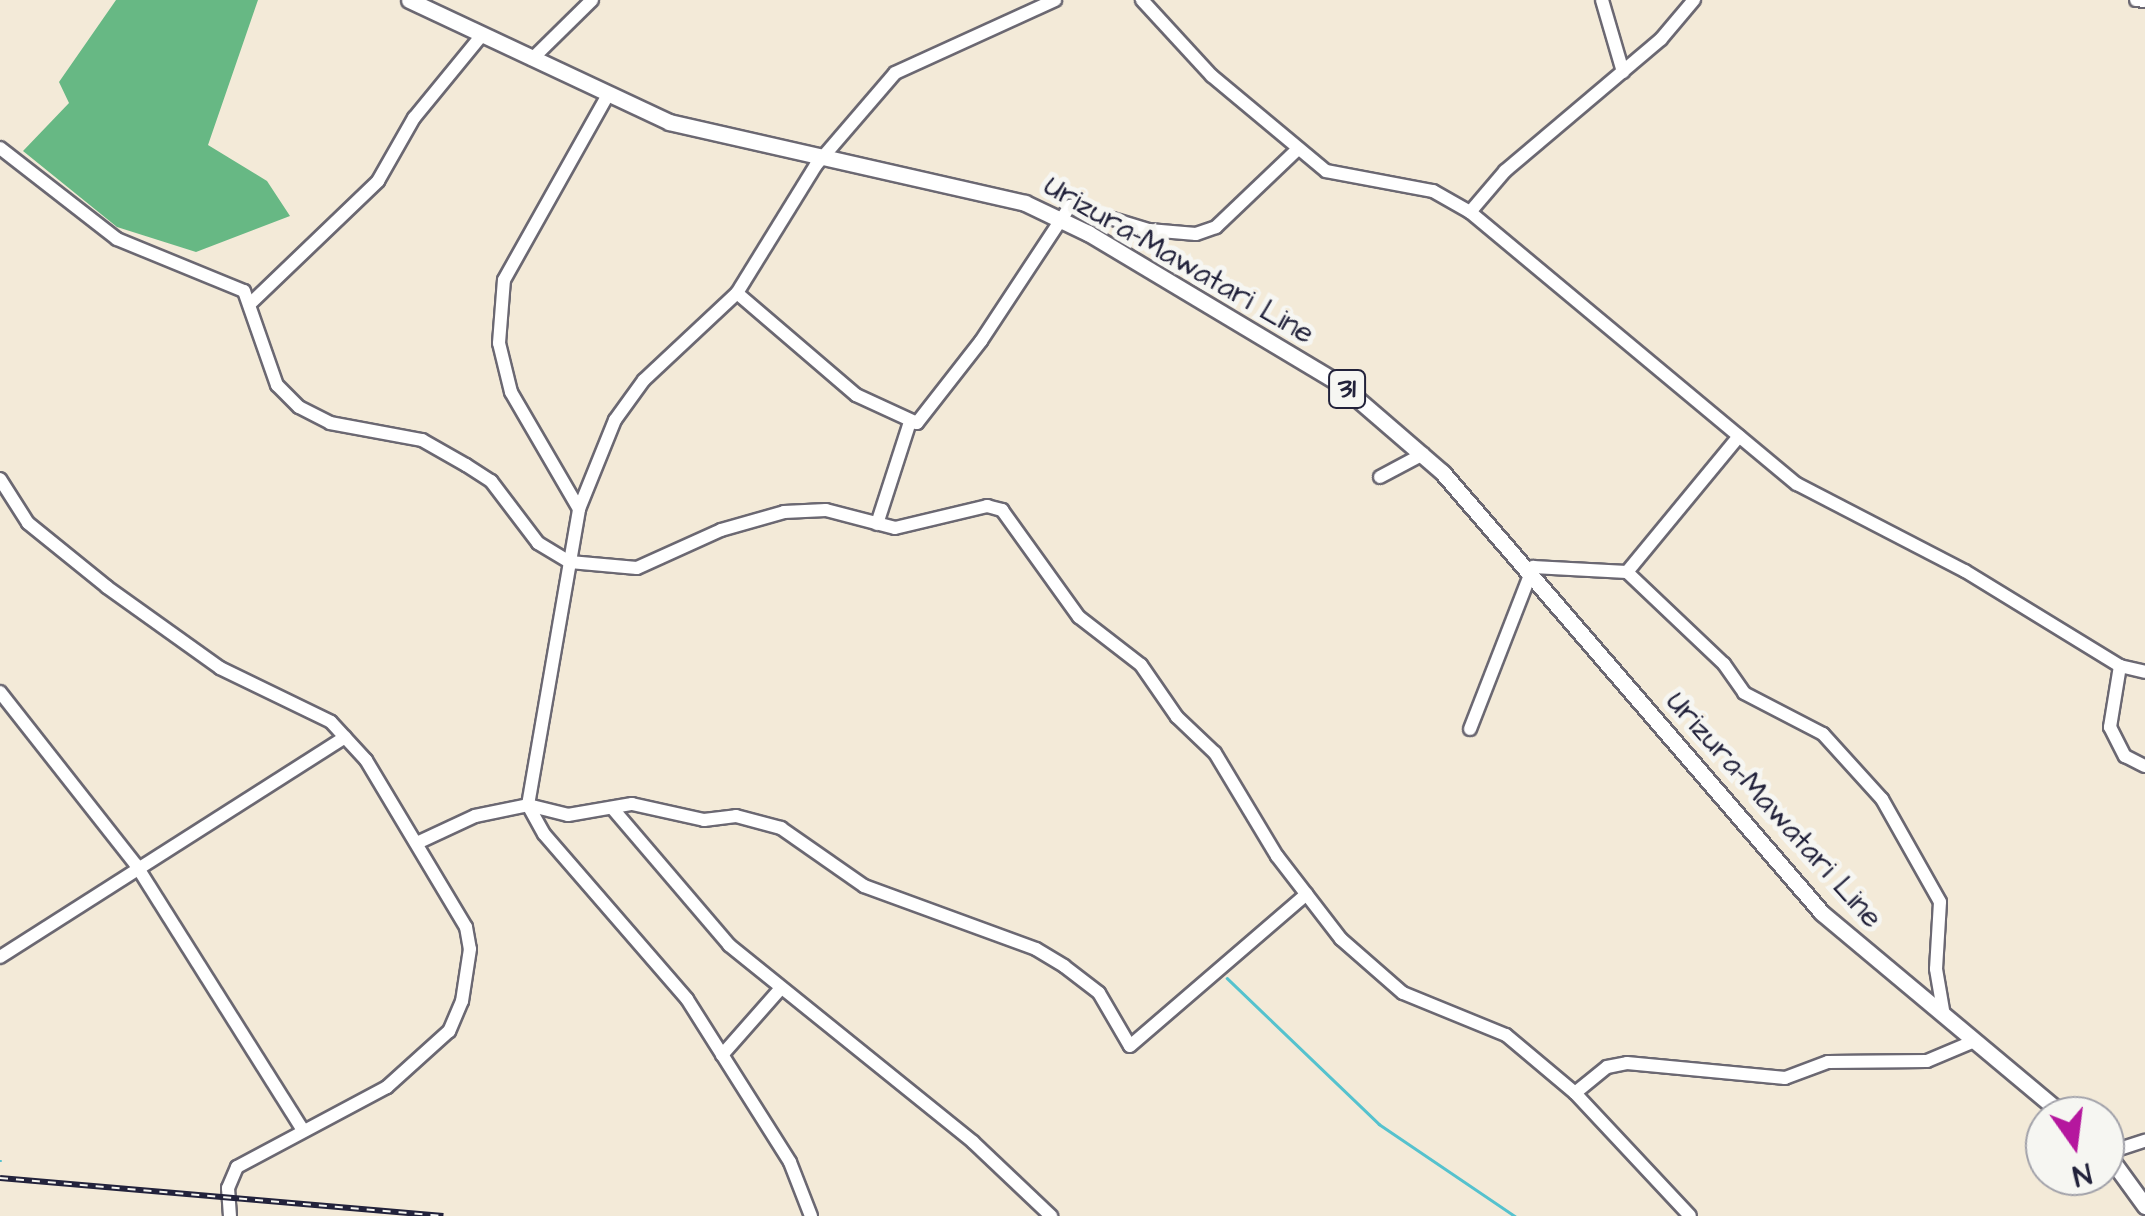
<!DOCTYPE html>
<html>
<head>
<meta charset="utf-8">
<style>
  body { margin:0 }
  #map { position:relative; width:2145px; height:1216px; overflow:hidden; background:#f3ead8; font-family:"Architects Daughter",sans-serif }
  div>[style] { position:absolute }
  .forest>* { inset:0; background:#67b884 }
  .stream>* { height:2.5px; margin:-1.25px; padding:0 1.25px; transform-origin:1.25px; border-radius:1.25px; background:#55c2ce }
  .roads { filter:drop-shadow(2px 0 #6b6872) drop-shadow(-2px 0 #6b6872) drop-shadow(0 2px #6b6872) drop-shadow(0 -2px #6b6872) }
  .minor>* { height:12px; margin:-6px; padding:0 6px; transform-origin:6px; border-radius:6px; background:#fff }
  .major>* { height:15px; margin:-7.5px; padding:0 7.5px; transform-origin:7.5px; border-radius:7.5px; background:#fff }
  .rail>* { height:6px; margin-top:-3px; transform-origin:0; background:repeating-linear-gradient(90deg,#f6f6f2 0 8px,#22223b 0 16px); box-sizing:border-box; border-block:2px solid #22223b }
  span { translate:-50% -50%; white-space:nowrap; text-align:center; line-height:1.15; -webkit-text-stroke:10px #f6f6f2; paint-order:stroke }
  .shield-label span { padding:2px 8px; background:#f6f6f2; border:2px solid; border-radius:8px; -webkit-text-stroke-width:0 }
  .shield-label { font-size:28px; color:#22223b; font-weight:700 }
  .street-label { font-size:30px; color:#22223b }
  .north { position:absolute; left:2025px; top:1096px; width:100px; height:100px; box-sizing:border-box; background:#f6f6f2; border:2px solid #a1a1a9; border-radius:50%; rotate:166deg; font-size:28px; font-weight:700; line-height:40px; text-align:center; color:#22223b }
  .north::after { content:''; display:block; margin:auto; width:35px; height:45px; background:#b5179e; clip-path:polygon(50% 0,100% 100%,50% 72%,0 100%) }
</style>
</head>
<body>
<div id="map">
  <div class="forest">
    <i style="clip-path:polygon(116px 0,258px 0,208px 145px,267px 181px,290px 216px,196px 252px,117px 227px,23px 151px,69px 103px,59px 82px)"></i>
  </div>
  <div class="stream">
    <i style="left:1227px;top:978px;width:211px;rotate:43.8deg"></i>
    <i style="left:1379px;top:1124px;width:164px;rotate:34.1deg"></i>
    <i style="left:0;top:1161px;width:1px"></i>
  </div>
  <div class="roads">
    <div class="minor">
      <i style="left:1142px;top:0;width:103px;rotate:47.4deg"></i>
      <i style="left:1212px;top:76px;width:148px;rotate:39.8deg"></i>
      <i style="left:1326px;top:171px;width:109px;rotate:10.6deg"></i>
      <i style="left:1433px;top:191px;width:43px;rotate:29.6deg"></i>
      <i style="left:1470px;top:212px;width:425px;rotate:39.8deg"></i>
      <i style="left:1797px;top:484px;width:189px;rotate:27.4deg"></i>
      <i style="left:1965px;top:571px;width:182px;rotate:31.5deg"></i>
      <i style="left:2120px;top:666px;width:26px;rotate:13deg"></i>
      <i style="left:1602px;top:0;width:75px;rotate:73.7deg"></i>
      <i style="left:2136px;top:0;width:9px;rotate:6deg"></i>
      <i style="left:532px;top:59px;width:84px;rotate:-44.5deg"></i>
      <i style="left:0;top:148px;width:148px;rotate:37.9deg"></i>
      <i style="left:117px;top:239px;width:137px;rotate:22.3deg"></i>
      <i style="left:244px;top:291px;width:100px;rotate:70.7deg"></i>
      <i style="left:277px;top:385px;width:31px;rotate:45deg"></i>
      <i style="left:299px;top:407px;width:35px;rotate:27deg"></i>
      <i style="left:330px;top:423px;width:94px;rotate:10.5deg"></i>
      <i style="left:422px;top:440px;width:51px;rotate:29.6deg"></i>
      <i style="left:466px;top:465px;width:30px;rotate:33deg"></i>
      <i style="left:491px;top:481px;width:78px;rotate:52.8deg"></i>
      <i style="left:538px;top:543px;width:37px;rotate:31deg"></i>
      <i style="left:570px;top:562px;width:67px;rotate:5.1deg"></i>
      <i style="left:637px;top:568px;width:92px;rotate:-24.3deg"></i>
      <i style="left:721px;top:530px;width:66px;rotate:-15.9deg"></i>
      <i style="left:784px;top:512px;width:42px;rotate:-2.7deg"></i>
      <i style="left:826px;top:510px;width:71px;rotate:14.6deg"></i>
      <i style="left:895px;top:528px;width:95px;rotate:-13.4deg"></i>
      <i style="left:987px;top:506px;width:16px;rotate:15deg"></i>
      <i style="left:1002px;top:510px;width:132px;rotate:54.3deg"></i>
      <i style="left:1079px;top:617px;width:78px;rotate:37.7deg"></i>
      <i style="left:1141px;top:665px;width:63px;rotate:55.3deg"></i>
      <i style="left:1177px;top:717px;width:52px;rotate:43.5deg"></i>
      <i style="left:1215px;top:753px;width:120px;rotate:59deg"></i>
      <i style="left:1277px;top:856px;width:105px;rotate:52.4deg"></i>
      <i style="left:1341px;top:939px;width:82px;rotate:41.1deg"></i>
      <i style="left:1403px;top:993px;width:111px;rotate:22.2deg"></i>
      <i style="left:1506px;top:1035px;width:90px;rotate:40deg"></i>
      <i style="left:1575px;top:1093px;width:168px;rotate:46.9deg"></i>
      <i style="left:1470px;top:212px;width:54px;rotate:-49.5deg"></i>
      <i style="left:1505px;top:171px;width:204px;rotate:-40.2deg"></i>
      <i style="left:1661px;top:39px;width:51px;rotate:-49.8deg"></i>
      <i style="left:737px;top:293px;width:157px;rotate:40.6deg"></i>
      <i style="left:856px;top:395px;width:67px;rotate:24.7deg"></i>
      <i style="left:917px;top:423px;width:104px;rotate:-52deg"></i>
      <i style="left:981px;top:341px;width:162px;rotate:-56.6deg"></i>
      <i style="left:1070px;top:206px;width:83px;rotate:16.9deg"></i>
      <i style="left:1149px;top:230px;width:47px;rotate:4.9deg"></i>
      <i style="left:1196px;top:234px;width:21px;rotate:-19deg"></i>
      <i style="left:1216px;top:227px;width:113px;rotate:-43.6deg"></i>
      <i style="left:252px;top:302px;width:175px;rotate:-43.8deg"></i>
      <i style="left:378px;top:181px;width:73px;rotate:-60.3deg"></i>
      <i style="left:414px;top:118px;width:107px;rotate:-50.7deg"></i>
      <i style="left:1380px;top:477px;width:49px;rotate:-28.1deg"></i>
      <i style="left:0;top:479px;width:52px;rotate:57.5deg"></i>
      <i style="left:28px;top:523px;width:102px;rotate:39deg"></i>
      <i style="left:107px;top:587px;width:139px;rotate:35.6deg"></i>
      <i style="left:220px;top:668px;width:123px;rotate:25.9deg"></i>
      <i style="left:331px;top:722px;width:52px;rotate:47.4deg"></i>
      <i style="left:366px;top:760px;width:195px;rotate:59.1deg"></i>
      <i style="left:466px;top:927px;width:22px;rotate:80deg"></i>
      <i style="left:470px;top:949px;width:53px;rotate:98.7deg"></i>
      <i style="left:462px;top:1001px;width:33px;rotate:113deg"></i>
      <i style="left:449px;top:1031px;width:84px;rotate:137.9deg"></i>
      <i style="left:387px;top:1087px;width:170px;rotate:151.9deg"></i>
      <i style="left:237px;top:1167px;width:23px;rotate:113deg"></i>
      <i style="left:228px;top:1188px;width:28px;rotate:86deg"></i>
      <i style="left:579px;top:509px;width:135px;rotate:-120.2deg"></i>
      <i style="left:511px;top:392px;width:50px;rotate:-103.8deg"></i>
      <i style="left:499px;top:343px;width:63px;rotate:-85.5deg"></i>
      <i style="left:504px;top:280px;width:212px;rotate:-60.7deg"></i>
      <i style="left:877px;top:524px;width:107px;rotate:-72.1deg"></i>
      <i style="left:1627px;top:572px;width:176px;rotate:-50.5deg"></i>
      <i style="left:2120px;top:666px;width:62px;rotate:99.3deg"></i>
      <i style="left:2110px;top:727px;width:33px;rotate:63deg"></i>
      <i style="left:2125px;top:756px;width:22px;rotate:27deg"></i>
      <i style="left:0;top:692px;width:220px;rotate:51.8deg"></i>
      <i style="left:136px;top:865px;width:313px;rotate:57.8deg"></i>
      <i style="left:1470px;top:729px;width:174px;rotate:-68.7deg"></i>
      <i style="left:1533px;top:567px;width:94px;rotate:3deg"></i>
      <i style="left:1627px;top:572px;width:134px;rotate:43.5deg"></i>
      <i style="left:1724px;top:664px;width:35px;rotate:55deg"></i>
      <i style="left:1744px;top:693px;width:89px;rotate:27.4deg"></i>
      <i style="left:1823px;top:734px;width:88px;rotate:47.8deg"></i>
      <i style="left:1882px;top:799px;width:118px;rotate:60.6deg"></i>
      <i style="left:1940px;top:902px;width:67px;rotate:93.4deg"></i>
      <i style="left:1936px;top:969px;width:48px;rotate:80.3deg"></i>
      <i style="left:613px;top:809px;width:179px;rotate:49.5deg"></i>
      <i style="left:729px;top:945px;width:314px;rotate:38.9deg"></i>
      <i style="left:973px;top:1142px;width:108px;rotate:43.5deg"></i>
      <i style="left:417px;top:843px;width:64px;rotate:-25deg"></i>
      <i style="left:475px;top:816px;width:54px;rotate:-11.7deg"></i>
      <i style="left:528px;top:805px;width:41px;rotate:14deg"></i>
      <i style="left:568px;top:815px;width:65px;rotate:-9.8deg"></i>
      <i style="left:632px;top:804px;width:74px;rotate:12.5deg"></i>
      <i style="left:704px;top:820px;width:32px;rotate:-7deg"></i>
      <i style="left:736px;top:816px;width:47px;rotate:14.9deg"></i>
      <i style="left:781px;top:828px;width:101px;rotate:34.9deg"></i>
      <i style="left:864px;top:886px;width:183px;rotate:20.1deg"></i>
      <i style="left:1036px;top:949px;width:33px;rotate:31deg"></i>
      <i style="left:1064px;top:966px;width:44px;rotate:37.6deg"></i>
      <i style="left:1099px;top:993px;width:61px;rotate:59.7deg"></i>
      <i style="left:1130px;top:1046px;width:233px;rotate:-40.7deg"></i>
      <i style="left:0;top:957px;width:409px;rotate:-32.5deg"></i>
      <i style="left:722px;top:1055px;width:89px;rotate:-48.6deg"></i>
      <i style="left:1575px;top:1093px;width:41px;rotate:-39.1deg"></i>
      <i style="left:1607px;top:1067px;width:20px;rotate:-11deg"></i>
      <i style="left:1627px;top:1063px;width:159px;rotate:5.4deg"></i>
      <i style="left:1785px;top:1078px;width:46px;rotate:-20.4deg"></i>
      <i style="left:1828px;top:1062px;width:99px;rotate:-0.6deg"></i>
      <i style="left:1927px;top:1061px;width:49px;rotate:-22.9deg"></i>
      <i style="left:2107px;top:1153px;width:40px;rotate:-18deg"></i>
      <i style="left:811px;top:1216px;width:58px;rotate:-111.3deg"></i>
      <i style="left:790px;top:1162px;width:193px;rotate:-122.3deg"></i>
      <i style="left:687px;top:999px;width:218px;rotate:-130.9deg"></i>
      <i style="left:544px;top:834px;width:33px;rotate:-119deg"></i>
      <i style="left:528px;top:805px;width:300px;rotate:-80.2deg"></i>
      <i style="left:579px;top:509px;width:96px;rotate:-68deg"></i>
      <i style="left:615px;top:420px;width:49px;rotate:-54.1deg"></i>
      <i style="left:644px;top:380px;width:127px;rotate:-43.1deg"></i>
      <i style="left:737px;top:293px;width:150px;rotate:-58.3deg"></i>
      <i style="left:816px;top:165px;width:121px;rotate:-49.3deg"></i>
      <i style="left:895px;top:73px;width:176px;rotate:-24.5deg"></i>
    </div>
    <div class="major">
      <i style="left:409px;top:0;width:287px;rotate:25.1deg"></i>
      <i style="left:669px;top:122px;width:365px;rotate:12.8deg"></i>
      <i style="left:1025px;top:203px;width:70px;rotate:25.5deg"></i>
      <i style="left:1088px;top:233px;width:294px;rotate:30.9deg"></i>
      <i style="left:1340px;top:384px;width:135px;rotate:40.8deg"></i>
      <i style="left:1442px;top:472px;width:582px;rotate:49.25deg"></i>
      <i style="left:1822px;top:913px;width:317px;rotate:39.9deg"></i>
      <i style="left:2105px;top:1151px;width:68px;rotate:54deg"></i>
    </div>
  </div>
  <div class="rail">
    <i style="left:0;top:1178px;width:445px;rotate:4.9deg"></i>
  </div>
  <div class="shield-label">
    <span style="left:1347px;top:389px">31</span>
  </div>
  <div class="street-label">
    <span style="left:1179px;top:260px;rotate:30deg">Urizura-Mawatari Line</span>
    <span style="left:1774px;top:810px;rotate:48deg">Urizura-Mawatari Line</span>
  </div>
  <div class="north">N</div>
</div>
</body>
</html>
